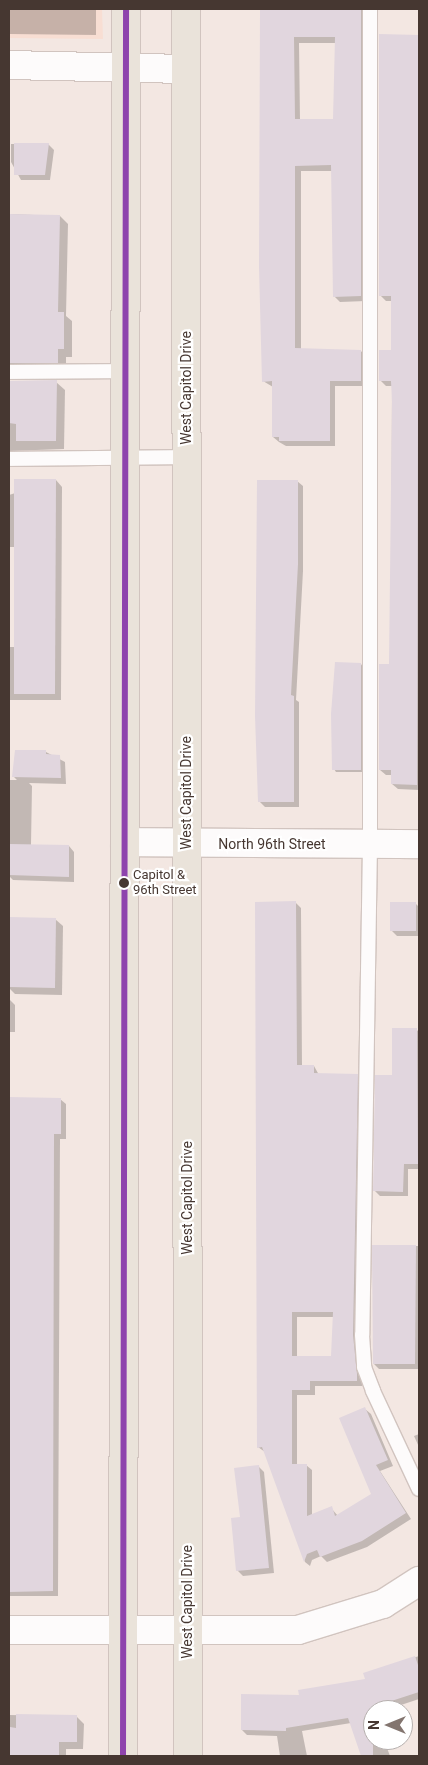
<!DOCTYPE html>
<html>
<head>
<meta charset="utf-8">
<style>
  body { margin:0 }
  #map { position:relative; width:428px; height:1765px; overflow:hidden; background:#f3e7e2; font-family:Roboto,sans-serif }
  div>[style] { position:absolute }
  .built>* { inset:0; background:#f8ded3 }
  .shadow>* { inset:0; background:#0003 }
  .building>* { inset:0; background:#e1d6de }
  .roads { filter:drop-shadow(1px 0 #d1c4bf) drop-shadow(-1px 0 #d1c4bf) drop-shadow(0 1px #d1c4bf) drop-shadow(0 -1px #d1c4bf) }
  .lane>* { height:14px; margin:-7px; padding:0 7px; transform-origin:7px; border-radius:7px; background:#fdfbfb }
  .street>* { height:28px; margin:-14px; padding:0 14px; transform-origin:14px; border-radius:14px; background:#fdfbfb }
  .primary>* { height:28px; margin:-14px; padding:0 14px; transform-origin:14px; border-radius:14px; background:#eae3da }
  .bus-1>* { height:6px; margin:-3px; padding:0 3px; transform-origin:3px; border-radius:3px; background:#8e44ad }
  .dots>* { width:14px; height:14px; translate:-50% -50%; box-sizing:border-box; border:2px solid #fff; border-radius:50% }
  span { translate:-50% -50%; white-space:nowrap; text-align:center; line-height:1.15; -webkit-text-stroke:4.5px #fff; paint-order:stroke }
  .bus-label { font-size:13px; color:#463731 }
  .left { translate:0 -50%; text-align:left }
  .street-label { font-size:14px; color:#463731 }
  .frame { position:absolute; inset:0; border:10px solid #463731; pointer-events:none }
  .north { position:absolute; left:363px; top:1700px; width:50px; height:50px; box-sizing:border-box; background:#fff; border:1px solid #b5afad; border-radius:50%; rotate:270deg; font-size:14px; font-weight:700; line-height:20px; text-align:center; color:#463731 }
  .north::after { content:''; display:block; margin:auto; width:18px; height:22px; background:#83756f; clip-path:polygon(50% 0,100% 100%,50% 72%,0 100%) }
</style>
</head>
<body>
<div id="map">
  <div class="built">
    <i style="clip-path:polygon(9px 9px,102px 9px,103px 39px,9px 38px)"></i>
  </div>
  <div class="shadow">
    <i style="clip-path:polygon(9px 9px,96px 9px,96px 35px,9px 34px)"></i>
    <i style="clip-path:polygon(evenodd,262px 9px,367px 9px,366px 301px,340px 302px,334px 296px,332px 171px,301px 171px,301px 350px,361px 351px,366px 357px,366px 386px,335px 386px,335px 446px,286px 446px,279px 442px,273px 437px,273px 387px,263px 381px,262px 9px,299px 43px,336px 43px,335px 120px,300px 120px,299px 43px)"></i>
    <i style="clip-path:polygon(419px 36px,419px 790px,398px 789px,392px 784px,392px 775px,386px 775px,380px 770px,391px 666px,392px 386px,386px 386px,380px 380px,393px 351px,393px 301px,386px 301px,380px 295px)"></i>
    <i style="clip-path:polygon(11px 144px,48px 144px,54px 150px,50px 180px,21px 180px,11px 162px)"></i>
    <i style="clip-path:polygon(9px 214px,60px 216px,68px 224px,66px 316px,72px 321px,72px 357px,66px 357px,66px 371px,17px 371px,9px 380px)"></i>
    <i style="clip-path:polygon(9px 382px,56px 382px,65px 390px,64px 449px,9px 451px)"></i>
    <i style="clip-path:polygon(56px 480px,62px 487px,61px 700px,9px 700px,9px 647px,15px 647px,15px 547px,9px 547px,9px 495px)"></i>
    <i style="clip-path:polygon(297px 481px,303px 486px,303px 571px,296px 700px,299px 702px,299px 807px,265px 807px,259px 801px)"></i>
    <i style="clip-path:polygon(361px 664px,363px 667px,363px 772px,336px 772px,334px 769px)"></i>
    <i style="clip-path:polygon(46px 752px,65px 762px,66px 784px,29px 783px,32px 786px,31px 845px,69px 846px,74px 852px,74px 882px,13px 880px,9px 876px,9px 780px,17px 780px,14px 777px)"></i>
    <i style="clip-path:polygon(evenodd,295px 902px,301px 908px,302px 1066px,314px 1066px,319px 1075px,357px 1076px,363px 1081px,362px 1386px,315px 1386px,315px 1395px,297px 1395px,297px 1465px,306px 1465px,312px 1470px,312px 1515px,331px 1508px,338px 1516px,373px 1494px,365px 1409px,371px 1414px,393px 1466px,380px 1471px,411px 1519px,367px 1547px,327px 1562px,321px 1556px,312px 1560px,310px 1566px,305px 1562px,265px 1452px,258px 1447px,295px 902px,297px 1317px,334px 1317px,333px 1357px,297px 1357px,297px 1317px)"></i>
    <i style="clip-path:polygon(415px 903px,419px 907px,419px 936px,397px 936px,391px 930px)"></i>
    <i style="clip-path:polygon(9px 918px,55px 919px,63px 926px,62px 995px,15px 994px,9px 988px)"></i>
    <i style="clip-path:polygon(9px 999px,15px 1005px,15px 1032px,9px 1032px)"></i>
    <i style="clip-path:polygon(416px 1029px,419px 1032px,419px 1169px,408px 1169px,408px 1196px,380px 1196px,374px 1190px,393px 1076px)"></i>
    <i style="clip-path:polygon(9px 1099px,60px 1099px,66px 1104px,66px 1139px,60px 1139px,58px 1596px,9px 1596px)"></i>
    <i style="clip-path:polygon(373px 1246px,419px 1246px,419px 1369px,379px 1369px,374px 1364px)"></i>
    <i style="clip-path:polygon(419px 1434px,419px 1447px,414px 1436px)"></i>
    <i style="clip-path:polygon(258px 1466px,264px 1472px,274px 1573px,243px 1576px,237px 1570px,241px 1518px)"></i>
    <i style="clip-path:polygon(419px 1656px,419px 1699px,386px 1710px,373px 1710px,373px 1740px,384px 1740px,390px 1756px,362px 1756px,351px 1723px,302px 1731px,307px 1756px,280px 1756px,277px 1736px,247px 1735px,242px 1730px,300px 1696px,367px 1680px,365px 1674px)"></i>
    <i style="clip-path:polygon(9px 1715px,76px 1716px,84px 1724px,83px 1749px,66px 1749px,66px 1756px,9px 1756px)"></i>
  </div>
  <div class="building">
    <i style="clip-path:polygon(evenodd,260px 9px,361px 9px,361px 296px,333px 297px,331px 165px,295px 166px,295px 348px,361px 350px,361px 381px,330px 381px,330px 441px,279px 441px,279px 437px,272px 437px,272px 381px,262px 382px,259px 267px,260px 9px,294px 37px,335px 37px,333px 119px,295px 119px,294px 37px)"></i>
    <i style="clip-path:polygon(379px 34px,419px 35px,417px 785px,391px 784px,391px 770px,379px 770px,379px 664px,389px 664px,392px 402px,391px 381px,379px 381px,379px 350px,391px 350px,391px 296px,379px 296px)"></i>
    <i style="clip-path:polygon(14px 143px,49px 143px,45px 175px,14px 175px)"></i>
    <i style="clip-path:polygon(9px 214px,60px 215px,58px 312px,64px 312px,64px 349px,58px 349px,58px 363px,9px 363px)"></i>
    <i style="clip-path:polygon(57px 380px,56px 441px,16px 441px,16px 424px,9px 423px,9px 381px)"></i>
    <i style="clip-path:polygon(14px 479px,56px 479px,55px 694px,14px 694px)"></i>
    <i style="clip-path:polygon(257px 480px,298px 480px,298px 564px,291px 695px,294px 696px,294px 802px,258px 802px,255px 716px)"></i>
    <i style="clip-path:polygon(335px 662px,361px 663px,361px 770px,332px 770px,331px 714px)"></i>
    <i style="clip-path:polygon(15px 750px,46px 750px,46px 754px,60px 755px,61px 778px,12px 777px)"></i>
    <i style="clip-path:polygon(9px 844px,69px 845px,69px 877px,9px 875px)"></i>
    <i style="clip-path:polygon(evenodd,296px 901px,297px 1065px,314px 1065px,314px 1073px,358px 1074px,353px 1335px,357px 1374px,357px 1381px,310px 1381px,310px 1390px,292px 1390px,292px 1464px,307px 1464px,307px 1516px,332px 1506px,335px 1516px,371px 1494px,339px 1418px,365px 1407px,388px 1460px,376px 1465px,406px 1513px,362px 1541px,320px 1557px,317px 1550px,307px 1554px,304px 1562px,262px 1447px,257px 1448px,255px 902px,296px 901px,292px 1312px,333px 1312px,331px 1356px,292px 1356px,292px 1312px)"></i>
    <i style="clip-path:polygon(390px 902px,416px 902px,416px 931px,390px 931px)"></i>
    <i style="clip-path:polygon(9px 917px,56px 918px,55px 988px,9px 987px)"></i>
    <i style="clip-path:polygon(392px 1028px,417px 1028px,418px 1164px,404px 1164px,403px 1192px,373px 1191px,375px 1075px,392px 1075px)"></i>
    <i style="clip-path:polygon(9px 1097px,61px 1098px,61px 1134px,54px 1134px,53px 1591px,9px 1592px)"></i>
    <i style="clip-path:polygon(372px 1245px,416px 1245px,415px 1364px,373px 1364px)"></i>
    <i style="clip-path:polygon(259px 1465px,269px 1568px,236px 1571px,231px 1518px,240px 1517px,234px 1468px)"></i>
    <i style="clip-path:polygon(415px 1656px,419px 1668px,419px 1692px,373px 1707px,373px 1756px,361px 1756px,348px 1718px,286px 1728px,286px 1731px,241px 1730px,241px 1694px,299px 1695px,298px 1690px,365px 1679px,363px 1673px)"></i>
    <i style="clip-path:polygon(16px 1714px,77px 1715px,77px 1742px,59px 1742px,59px 1756px,9px 1756px,10px 1727px,16px 1728px)"></i>
  </div>
  <div class="roads">
    <div class="lane">
      <i style="left:370px;top:9px;width:835px;rotate:90deg"></i>
      <i style="left:370px;top:844px;width:491px;rotate:90.9deg"></i>
      <i style="left:362px;top:1335px;width:32px;rotate:86deg"></i>
      <i style="left:364px;top:1367px;width:26px;rotate:69deg"></i>
      <i style="left:373px;top:1391px;width:108px;rotate:64.9deg"></i>
      <i style="left:9px;top:372px;width:117px;rotate:-0.5deg"></i>
      <i style="left:9px;top:459px;width:177px;rotate:-0.6deg"></i>
    </div>
    <div class="street">
      <i style="left:9px;top:65px;width:177px;rotate:1.3deg"></i>
      <i style="left:125px;top:842px;width:294px;rotate:0.4deg"></i>
      <i style="left:9px;top:1630px;width:289px"></i>
      <i style="left:298px;top:1630px;width:89px;rotate:-17deg"></i>
      <i style="left:383px;top:1604px;width:43px;rotate:-32.6deg"></i>
    </div>
    <div class="primary">
      <i style="left:186px;top:9px;width:1747px;rotate:89.93deg"></i>
      <i style="left:123px;top:1756px;width:1747px;rotate:-89.9deg"></i>
    </div>
  </div>
  <div class="bus-1">
    <i style="left:123px;top:1756px;width:1747px;rotate:-89.9deg"></i>
  </div>
  <div class="dots">
    <i style="left:124px;top:883px;background:#463731"></i>
  </div>
  <div class="bus-label">
    <span class="left" style="left:133px;top:883px">Capitol &amp;<br>96th Street</span>
  </div>
  <div class="street-label">
    <span style="left:186px;top:388px;rotate:-90deg">West Capitol Drive</span>
    <span style="left:186px;top:793px;rotate:-90deg">West Capitol Drive</span>
    <span style="left:272px;top:844px">North 96th Street</span>
    <span style="left:187px;top:1198px;rotate:-90deg">West Capitol Drive</span>
    <span style="left:187px;top:1602px;rotate:-90deg">West Capitol Drive</span>
  </div>
  <div class="frame"></div>
  <div class="north">N</div>
</div>
</body>
</html>
